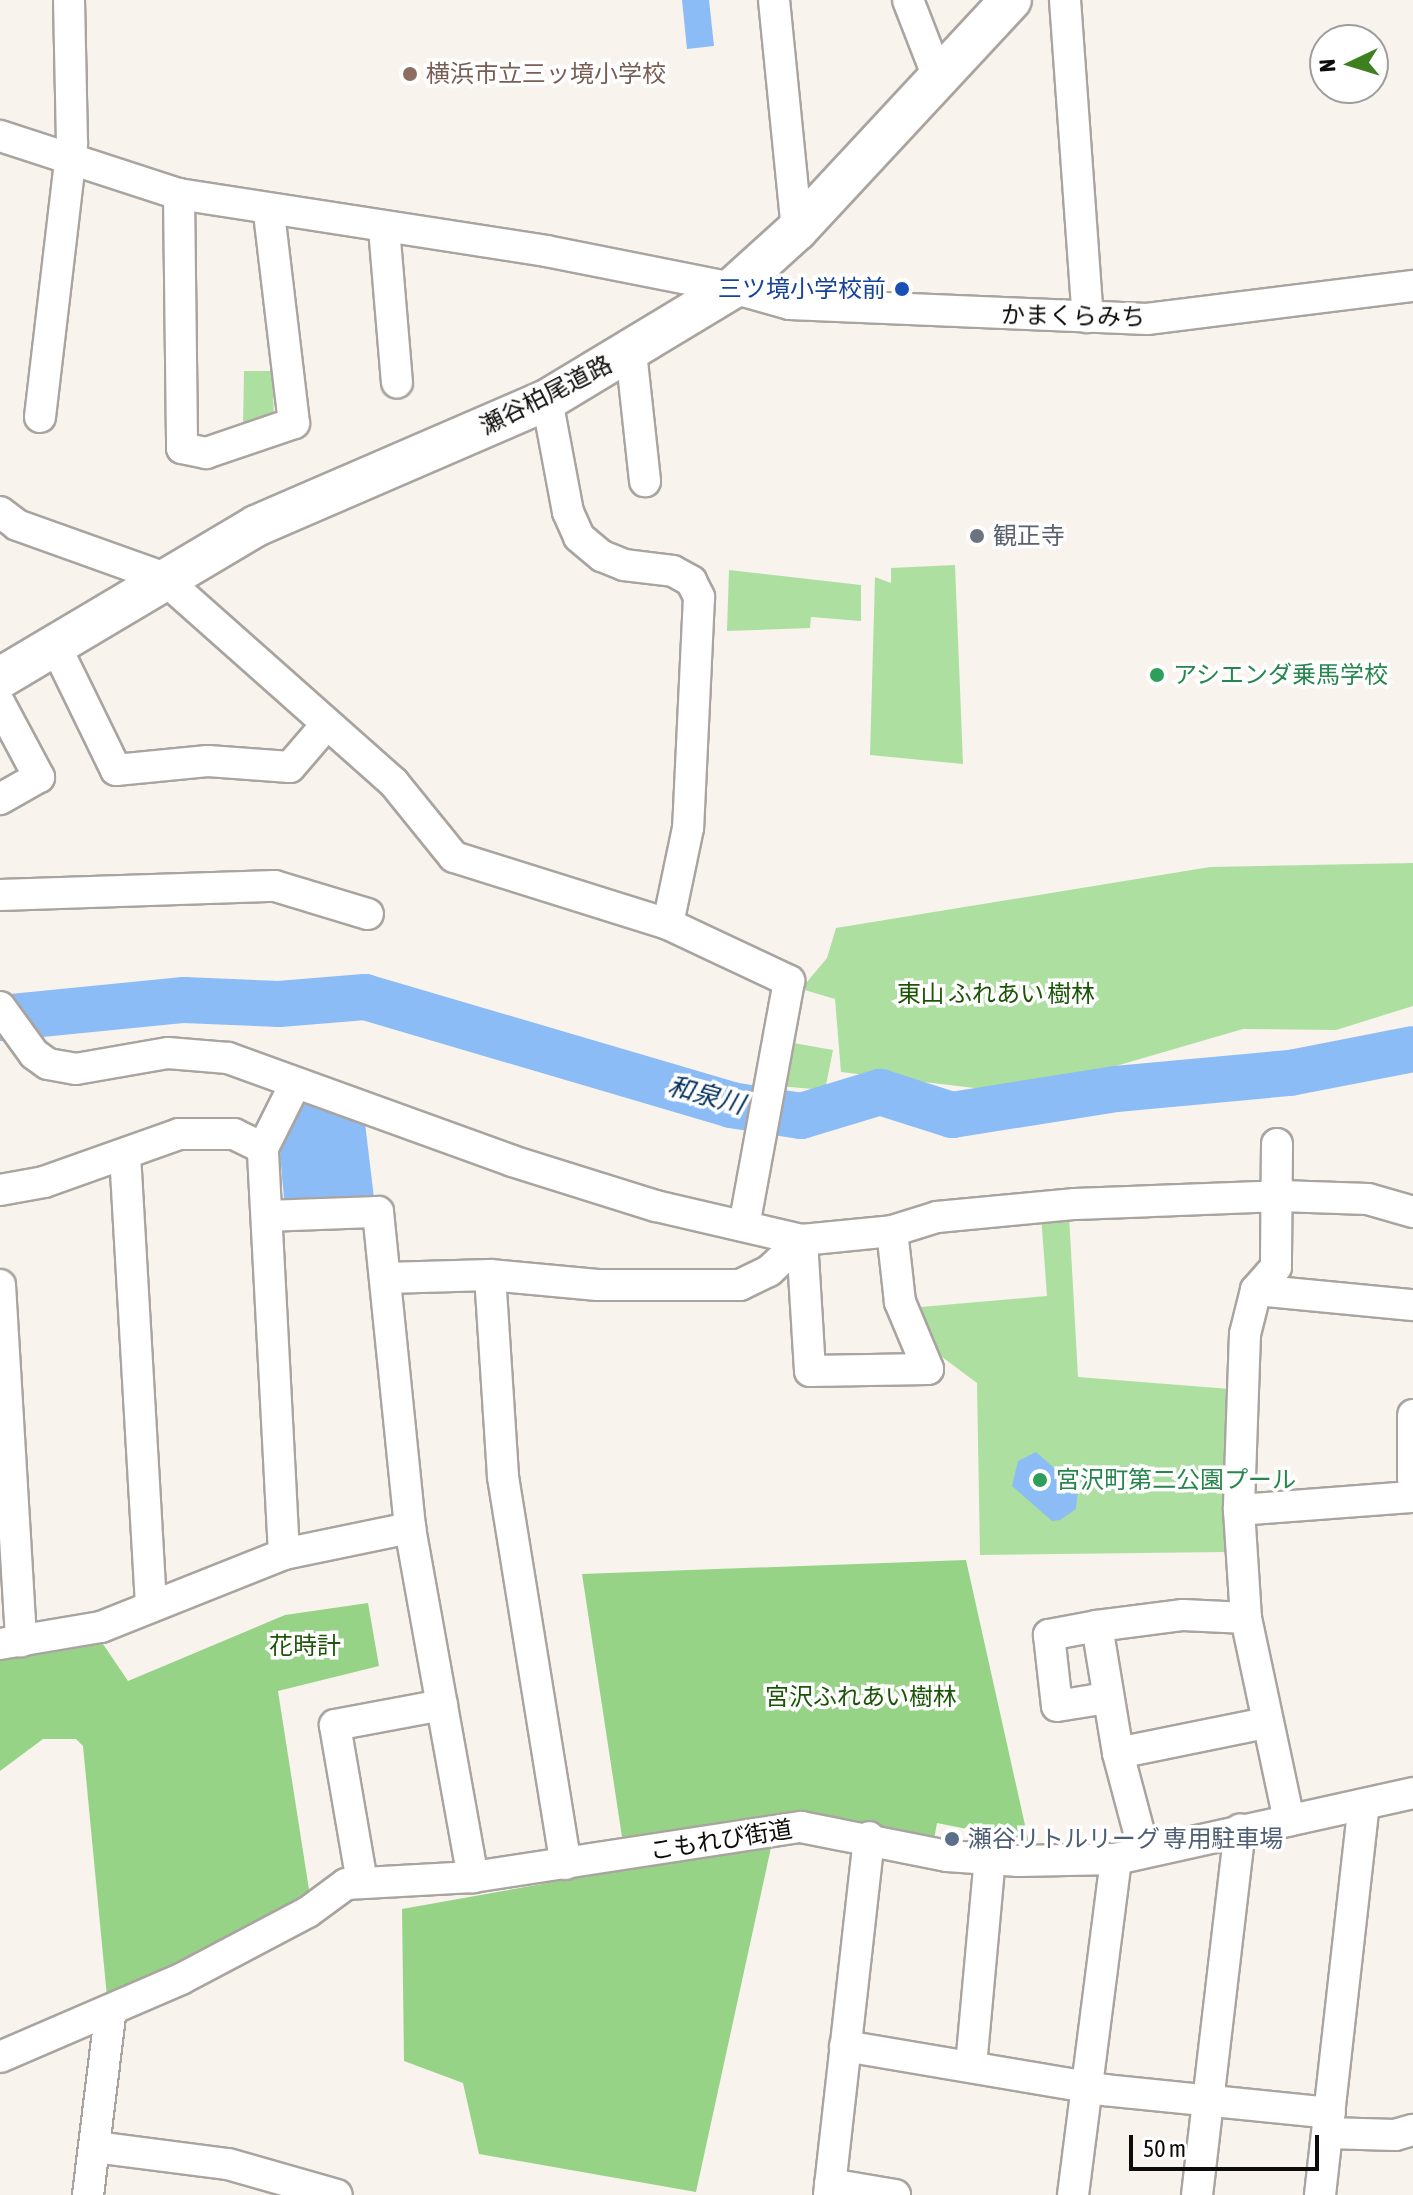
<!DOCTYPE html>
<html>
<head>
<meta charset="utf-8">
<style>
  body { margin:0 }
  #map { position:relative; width:1413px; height:2195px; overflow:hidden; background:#f9f3ee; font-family:"Asap Condensed","Noto Sans JP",sans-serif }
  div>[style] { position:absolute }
  .green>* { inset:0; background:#acdfa0 }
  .forest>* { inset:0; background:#96d387 }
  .water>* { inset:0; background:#8bbcf5 }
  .river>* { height:46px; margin:-23px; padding:0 23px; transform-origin:23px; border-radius:23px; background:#8bbcf5 }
  .roads { filter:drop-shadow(2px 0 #aaa4a0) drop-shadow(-2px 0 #aaa4a0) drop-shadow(0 2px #aaa4a0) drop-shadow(0 -2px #aaa4a0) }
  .minor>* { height:30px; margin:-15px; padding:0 15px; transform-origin:15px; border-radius:15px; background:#fff }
  .major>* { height:40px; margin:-20px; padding:0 20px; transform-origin:20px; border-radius:20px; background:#fff }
  .dots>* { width:22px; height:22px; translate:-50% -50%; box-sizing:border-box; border:4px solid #fff; border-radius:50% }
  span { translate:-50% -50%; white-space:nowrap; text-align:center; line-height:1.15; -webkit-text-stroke:7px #fff; paint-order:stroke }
  .education-label { font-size:24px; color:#785e54 }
  .left { translate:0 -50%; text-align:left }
  .transit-label { font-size:24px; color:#164399 }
  .right { translate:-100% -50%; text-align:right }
  .street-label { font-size:24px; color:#0e0c0a }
  .worship-label { font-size:24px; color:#5b616d }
  .leisure-label { font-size:24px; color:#27864d }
  .park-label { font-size:24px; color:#1c5508 }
  .service-label { font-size:24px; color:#4e5e75 }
  .water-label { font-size:26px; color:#02305b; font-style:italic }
  .north { position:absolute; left:1309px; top:24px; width:80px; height:80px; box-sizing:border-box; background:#fff; border:2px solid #9f9e9d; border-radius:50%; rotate:266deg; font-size:22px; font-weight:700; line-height:32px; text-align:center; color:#0e0c0a }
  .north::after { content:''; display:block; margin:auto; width:28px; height:36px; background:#3e7f20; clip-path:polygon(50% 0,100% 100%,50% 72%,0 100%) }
  .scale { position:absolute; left:1129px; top:2135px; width:190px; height:36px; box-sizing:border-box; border:4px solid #0e0c0a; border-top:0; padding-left:10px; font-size:24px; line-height:28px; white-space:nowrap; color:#0e0c0a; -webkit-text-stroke:6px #fff; paint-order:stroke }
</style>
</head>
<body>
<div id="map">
  <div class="green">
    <i style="clip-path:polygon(244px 371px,272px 371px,274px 418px,243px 426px)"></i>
    <i style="clip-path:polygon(955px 565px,963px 764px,870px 755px,875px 577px,891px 583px,891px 568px)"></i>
    <i style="clip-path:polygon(729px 570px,861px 585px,861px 621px,811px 617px,810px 628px,727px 631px)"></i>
    <i style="clip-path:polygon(1413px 863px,1413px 1006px,1336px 1030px,1243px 1029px,1109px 1068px,991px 1090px,841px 1072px,835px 999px,801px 989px,827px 958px,836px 928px,1210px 867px)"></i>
    <i style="clip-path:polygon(788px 1042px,833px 1050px,825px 1090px,778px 1086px)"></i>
    <i style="clip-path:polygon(1041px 1215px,1069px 1215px,1078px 1377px,1230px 1389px,1225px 1552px,980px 1555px,977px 1383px,938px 1354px,909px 1308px,1047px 1296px)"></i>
  </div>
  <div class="forest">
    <i style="clip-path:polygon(966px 1560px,1031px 1852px,969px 1850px,972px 1830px,937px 1823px,933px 1845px,777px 1820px,622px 1837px,582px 1574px)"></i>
    <i style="clip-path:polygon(368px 1603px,379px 1666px,278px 1691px,310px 1896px,165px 1974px,107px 1997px,83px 1746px,76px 1739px,43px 1739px,0 1771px,0 1661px,103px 1644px,128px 1681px,285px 1615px)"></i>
    <i style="clip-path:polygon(772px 1843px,696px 2192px,479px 2154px,463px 2083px,404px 2061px,402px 1909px)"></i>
  </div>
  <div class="water">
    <i style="clip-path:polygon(682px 0,709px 0,714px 46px,687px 49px)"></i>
    <i style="clip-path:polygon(305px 1104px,365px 1123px,374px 1198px,289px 1203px,284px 1198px,280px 1154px,296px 1107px)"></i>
    <i style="clip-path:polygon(1036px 1452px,1078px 1489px,1076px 1509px,1060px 1520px,1052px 1521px,1012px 1486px,1018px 1461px)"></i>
  </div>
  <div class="river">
    <i style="left:0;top:1018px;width:185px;rotate:-5.6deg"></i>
    <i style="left:184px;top:1000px;width:95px;rotate:2.4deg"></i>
    <i style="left:279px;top:1004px;width:86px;rotate:-4.7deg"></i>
    <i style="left:365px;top:997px;width:382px;rotate:16.4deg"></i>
    <i style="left:731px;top:1105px;width:71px;rotate:8.9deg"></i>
    <i style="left:801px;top:1116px;width:83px;rotate:-16.9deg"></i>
    <i style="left:880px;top:1092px;width:76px;rotate:17.7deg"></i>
    <i style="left:952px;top:1115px;width:166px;rotate:-9deg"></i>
    <i style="left:1116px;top:1089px;width:175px;rotate:-5.3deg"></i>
    <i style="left:1290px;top:1073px;width:125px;rotate:-11deg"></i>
  </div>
  <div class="roads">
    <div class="minor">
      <i style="left:774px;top:0;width:231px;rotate:84.3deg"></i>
      <i style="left:908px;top:0;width:86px;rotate:68.8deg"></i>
      <i style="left:1065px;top:0;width:318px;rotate:85.9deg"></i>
      <i style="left:0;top:136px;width:188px;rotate:18deg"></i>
      <i style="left:179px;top:194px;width:371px;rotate:8.8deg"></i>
      <i style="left:546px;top:251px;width:191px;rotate:11.2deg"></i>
      <i style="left:733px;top:288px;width:59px;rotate:15.7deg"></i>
      <i style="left:790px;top:304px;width:357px;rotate:2.4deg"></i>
      <i style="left:1147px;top:319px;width:268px;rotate:-7.1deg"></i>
      <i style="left:179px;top:194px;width:254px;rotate:89.3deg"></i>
      <i style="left:182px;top:448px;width:25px;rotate:12deg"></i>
      <i style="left:206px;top:453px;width:93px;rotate:-18.8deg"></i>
      <i style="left:294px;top:423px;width:212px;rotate:-96.8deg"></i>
      <i style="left:384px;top:228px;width:155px;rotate:85.2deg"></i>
      <i style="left:631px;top:352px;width:130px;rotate:83.8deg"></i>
      <i style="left:547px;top:400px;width:114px;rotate:79.4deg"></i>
      <i style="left:568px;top:512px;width:27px;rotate:66deg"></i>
      <i style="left:579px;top:537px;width:30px;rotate:40deg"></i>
      <i style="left:602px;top:556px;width:24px;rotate:22deg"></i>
      <i style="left:624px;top:565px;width:49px;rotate:7deg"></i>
      <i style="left:673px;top:571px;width:21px;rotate:29deg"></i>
      <i style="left:691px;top:581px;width:18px;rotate:63deg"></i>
      <i style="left:699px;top:597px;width:231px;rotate:92.7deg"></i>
      <i style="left:688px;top:828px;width:98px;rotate:101.8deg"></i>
      <i style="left:40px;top:417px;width:276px;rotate:-83.3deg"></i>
      <i style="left:72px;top:143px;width:143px;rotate:-91.2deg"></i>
      <i style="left:0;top:512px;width:21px;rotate:37deg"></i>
      <i style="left:17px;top:525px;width:154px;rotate:19.7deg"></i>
      <i style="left:162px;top:577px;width:310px;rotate:41.6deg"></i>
      <i style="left:394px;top:783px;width:95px;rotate:51deg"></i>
      <i style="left:454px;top:857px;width:224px;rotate:17.4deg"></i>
      <i style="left:668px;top:924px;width:134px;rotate:25.2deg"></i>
      <i style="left:789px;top:981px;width:249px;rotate:100.4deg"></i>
      <i style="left:55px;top:645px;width:139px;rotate:64deg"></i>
      <i style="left:116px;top:770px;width:92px;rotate:-5.6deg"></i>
      <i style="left:208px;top:761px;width:82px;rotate:4.2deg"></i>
      <i style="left:290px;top:767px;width:57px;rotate:-49.3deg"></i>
      <i style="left:0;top:704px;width:83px;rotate:61.9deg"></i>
      <i style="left:39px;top:777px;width:45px;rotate:150.6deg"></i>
      <i style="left:0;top:895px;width:275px;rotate:-1.9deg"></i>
      <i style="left:275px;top:886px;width:97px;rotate:16.8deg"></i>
      <i style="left:0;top:1007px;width:58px;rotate:54.1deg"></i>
      <i style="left:34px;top:1054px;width:17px;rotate:36deg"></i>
      <i style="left:48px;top:1064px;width:28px;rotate:10deg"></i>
      <i style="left:76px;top:1069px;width:93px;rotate:-9.9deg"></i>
      <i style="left:168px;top:1053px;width:60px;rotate:4.8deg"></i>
      <i style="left:228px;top:1058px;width:302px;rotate:19.9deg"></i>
      <i style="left:512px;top:1161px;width:151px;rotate:17.4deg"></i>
      <i style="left:656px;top:1206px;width:150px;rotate:13.1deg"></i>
      <i style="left:802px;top:1240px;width:90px;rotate:-5.7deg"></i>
      <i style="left:892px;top:1231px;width:47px;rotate:-17.3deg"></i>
      <i style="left:937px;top:1217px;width:139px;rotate:-5.4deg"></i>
      <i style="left:1075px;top:1204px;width:205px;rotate:-2.2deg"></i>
      <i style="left:1280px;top:1196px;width:88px;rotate:2deg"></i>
      <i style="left:1368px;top:1199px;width:47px;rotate:16.1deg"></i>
      <i style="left:1277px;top:1144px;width:123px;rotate:90.5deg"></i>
      <i style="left:1276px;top:1267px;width:30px;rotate:131deg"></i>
      <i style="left:1256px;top:1290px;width:45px;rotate:104deg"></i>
      <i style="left:1245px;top:1334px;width:176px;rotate:92deg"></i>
      <i style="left:1239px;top:1510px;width:108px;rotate:86.3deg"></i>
      <i style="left:1246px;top:1618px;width:207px;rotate:78deg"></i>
      <i style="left:125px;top:1154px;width:453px;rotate:86.7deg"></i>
      <i style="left:0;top:1190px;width:45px;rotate:-10.3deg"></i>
      <i style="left:44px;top:1182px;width:143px;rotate:-19.6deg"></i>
      <i style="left:179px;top:1134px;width:55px"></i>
      <i style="left:234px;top:1134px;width:32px;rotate:26deg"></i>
      <i style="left:267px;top:1216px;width:111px;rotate:-2.1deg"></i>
      <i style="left:378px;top:1212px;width:318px;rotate:84.2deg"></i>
      <i style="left:410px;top:1528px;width:355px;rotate:79.8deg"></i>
      <i style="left:802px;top:1240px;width:131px;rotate:86.5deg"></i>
      <i style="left:810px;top:1371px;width:118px;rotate:-1deg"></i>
      <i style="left:928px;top:1369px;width:73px;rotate:-112.7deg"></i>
      <i style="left:900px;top:1302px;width:71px;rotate:-96.4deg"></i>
      <i style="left:490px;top:1275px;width:202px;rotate:86.3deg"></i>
      <i style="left:503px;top:1477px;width:392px;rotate:80.8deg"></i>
      <i style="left:386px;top:1278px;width:104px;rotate:-1.7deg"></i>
      <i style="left:490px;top:1275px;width:108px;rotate:5.3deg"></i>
      <i style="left:598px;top:1285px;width:142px"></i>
      <i style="left:740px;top:1285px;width:32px;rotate:-26deg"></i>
      <i style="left:769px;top:1271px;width:45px;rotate:-43.2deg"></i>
      <i style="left:0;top:1285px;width:357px;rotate:86.6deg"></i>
      <i style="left:1256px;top:1290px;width:158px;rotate:5.5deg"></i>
      <i style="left:1413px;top:1415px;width:65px;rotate:90deg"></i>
      <i style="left:1239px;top:1510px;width:174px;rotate:-4.3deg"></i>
      <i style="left:284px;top:1554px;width:407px;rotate:-93deg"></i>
      <i style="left:263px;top:1148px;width:69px;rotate:-63.4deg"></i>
      <i style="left:1097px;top:1626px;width:49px;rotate:169.4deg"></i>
      <i style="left:1049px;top:1635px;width:71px;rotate:83.6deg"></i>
      <i style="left:1057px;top:1706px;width:51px;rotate:-9.1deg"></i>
      <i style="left:0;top:1644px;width:102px;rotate:-9.6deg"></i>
      <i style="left:101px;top:1627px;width:197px;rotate:-21.7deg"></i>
      <i style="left:284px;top:1554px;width:129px;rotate:-11.7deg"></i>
      <i style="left:1118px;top:1753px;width:150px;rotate:-11.5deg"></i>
      <i style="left:1144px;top:1851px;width:101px;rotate:-104.9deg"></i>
      <i style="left:1118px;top:1753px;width:129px;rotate:-99.4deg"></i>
      <i style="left:1097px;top:1626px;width:87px;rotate:-7.3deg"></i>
      <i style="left:1183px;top:1615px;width:63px;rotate:2.7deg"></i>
      <i style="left:362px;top:1882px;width:159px;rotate:-99.8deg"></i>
      <i style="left:335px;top:1725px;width:109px;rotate:-10.6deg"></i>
      <i style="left:845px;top:2046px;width:263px;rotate:9.6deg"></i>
      <i style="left:1104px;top:2090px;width:227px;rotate:5.8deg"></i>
      <i style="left:0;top:2057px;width:197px;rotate:-23.3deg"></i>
      <i style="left:181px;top:1979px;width:144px;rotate:-27.8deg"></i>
      <i style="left:308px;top:1912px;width:47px;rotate:-36.4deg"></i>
      <i style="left:346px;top:1884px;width:127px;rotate:-3.2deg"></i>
      <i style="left:473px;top:1877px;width:332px;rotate:-8.7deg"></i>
      <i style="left:801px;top:1827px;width:149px;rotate:11.2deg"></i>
      <i style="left:947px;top:1856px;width:72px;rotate:4deg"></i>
      <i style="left:1019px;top:1861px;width:97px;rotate:-1.2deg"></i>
      <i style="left:1116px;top:1859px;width:304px;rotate:-12.5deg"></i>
      <i style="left:971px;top:2066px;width:208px;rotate:-84.8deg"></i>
      <i style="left:1328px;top:2133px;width:67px;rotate:1.7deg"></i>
      <i style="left:1395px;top:2135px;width:19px;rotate:-16deg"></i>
      <i style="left:95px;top:2147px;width:134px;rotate:7.3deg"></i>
      <i style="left:228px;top:2164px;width:113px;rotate:15.9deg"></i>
      <i style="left:830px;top:2184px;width:66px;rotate:9.6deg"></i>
      <i style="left:88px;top:2195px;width:181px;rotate:-83deg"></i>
      <i style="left:829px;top:2195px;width:360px;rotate:-83.6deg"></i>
      <i style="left:1073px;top:2195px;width:339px;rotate:-82.7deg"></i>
      <i style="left:1197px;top:2195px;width:368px;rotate:-83.3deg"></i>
      <i style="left:1320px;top:2195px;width:393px;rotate:-83.6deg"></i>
    </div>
    <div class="major">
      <i style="left:0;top:678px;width:298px;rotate:-30.7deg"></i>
      <i style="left:256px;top:526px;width:317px;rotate:-23.4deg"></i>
      <i style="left:547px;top:400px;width:217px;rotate:-31.1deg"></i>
      <i style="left:733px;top:288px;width:86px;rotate:-42.2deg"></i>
      <i style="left:797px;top:230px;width:314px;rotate:-47.1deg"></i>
    </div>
  </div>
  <div class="dots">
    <i style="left:410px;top:74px;background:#8d6e63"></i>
    <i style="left:902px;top:289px;background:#1a4fb4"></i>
    <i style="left:977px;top:536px;background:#6b7280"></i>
    <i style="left:1157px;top:675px;background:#2e9e5b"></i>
    <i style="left:1040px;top:1480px;background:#2e9e5b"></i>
    <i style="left:952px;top:1839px;background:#5c6f8a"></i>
  </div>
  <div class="education-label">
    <span class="left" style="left:426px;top:74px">横浜市立三ッ境小学校</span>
  </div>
  <div class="transit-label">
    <span class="right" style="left:886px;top:289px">三ツ境小学校前</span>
  </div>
  <div class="street-label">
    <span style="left:1073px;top:316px;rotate:1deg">かまくらみち</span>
    <span style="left:546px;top:395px;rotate:-27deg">瀬谷柏尾道路</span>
    <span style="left:721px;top:1840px;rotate:-9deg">こもれび街道</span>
  </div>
  <div class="worship-label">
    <span class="left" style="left:993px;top:536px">観正寺</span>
  </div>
  <div class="leisure-label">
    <span class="left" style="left:1173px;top:675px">アシエンダ乗馬学校</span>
    <span class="left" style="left:1056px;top:1480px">宮沢町第二公園プール</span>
  </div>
  <div class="park-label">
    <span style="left:996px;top:994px">東山 ふれあい 樹林</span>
    <span style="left:305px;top:1646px">花時計</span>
    <span style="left:861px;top:1697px">宮沢ふれあい樹林</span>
  </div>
  <div class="service-label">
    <span class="left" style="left:968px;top:1839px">瀬谷リトルリーグ 専用駐車場</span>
  </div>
  <div class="water-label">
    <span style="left:706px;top:1096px;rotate:15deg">和泉川</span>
  </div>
  <div class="north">N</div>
  <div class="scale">50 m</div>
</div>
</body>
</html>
